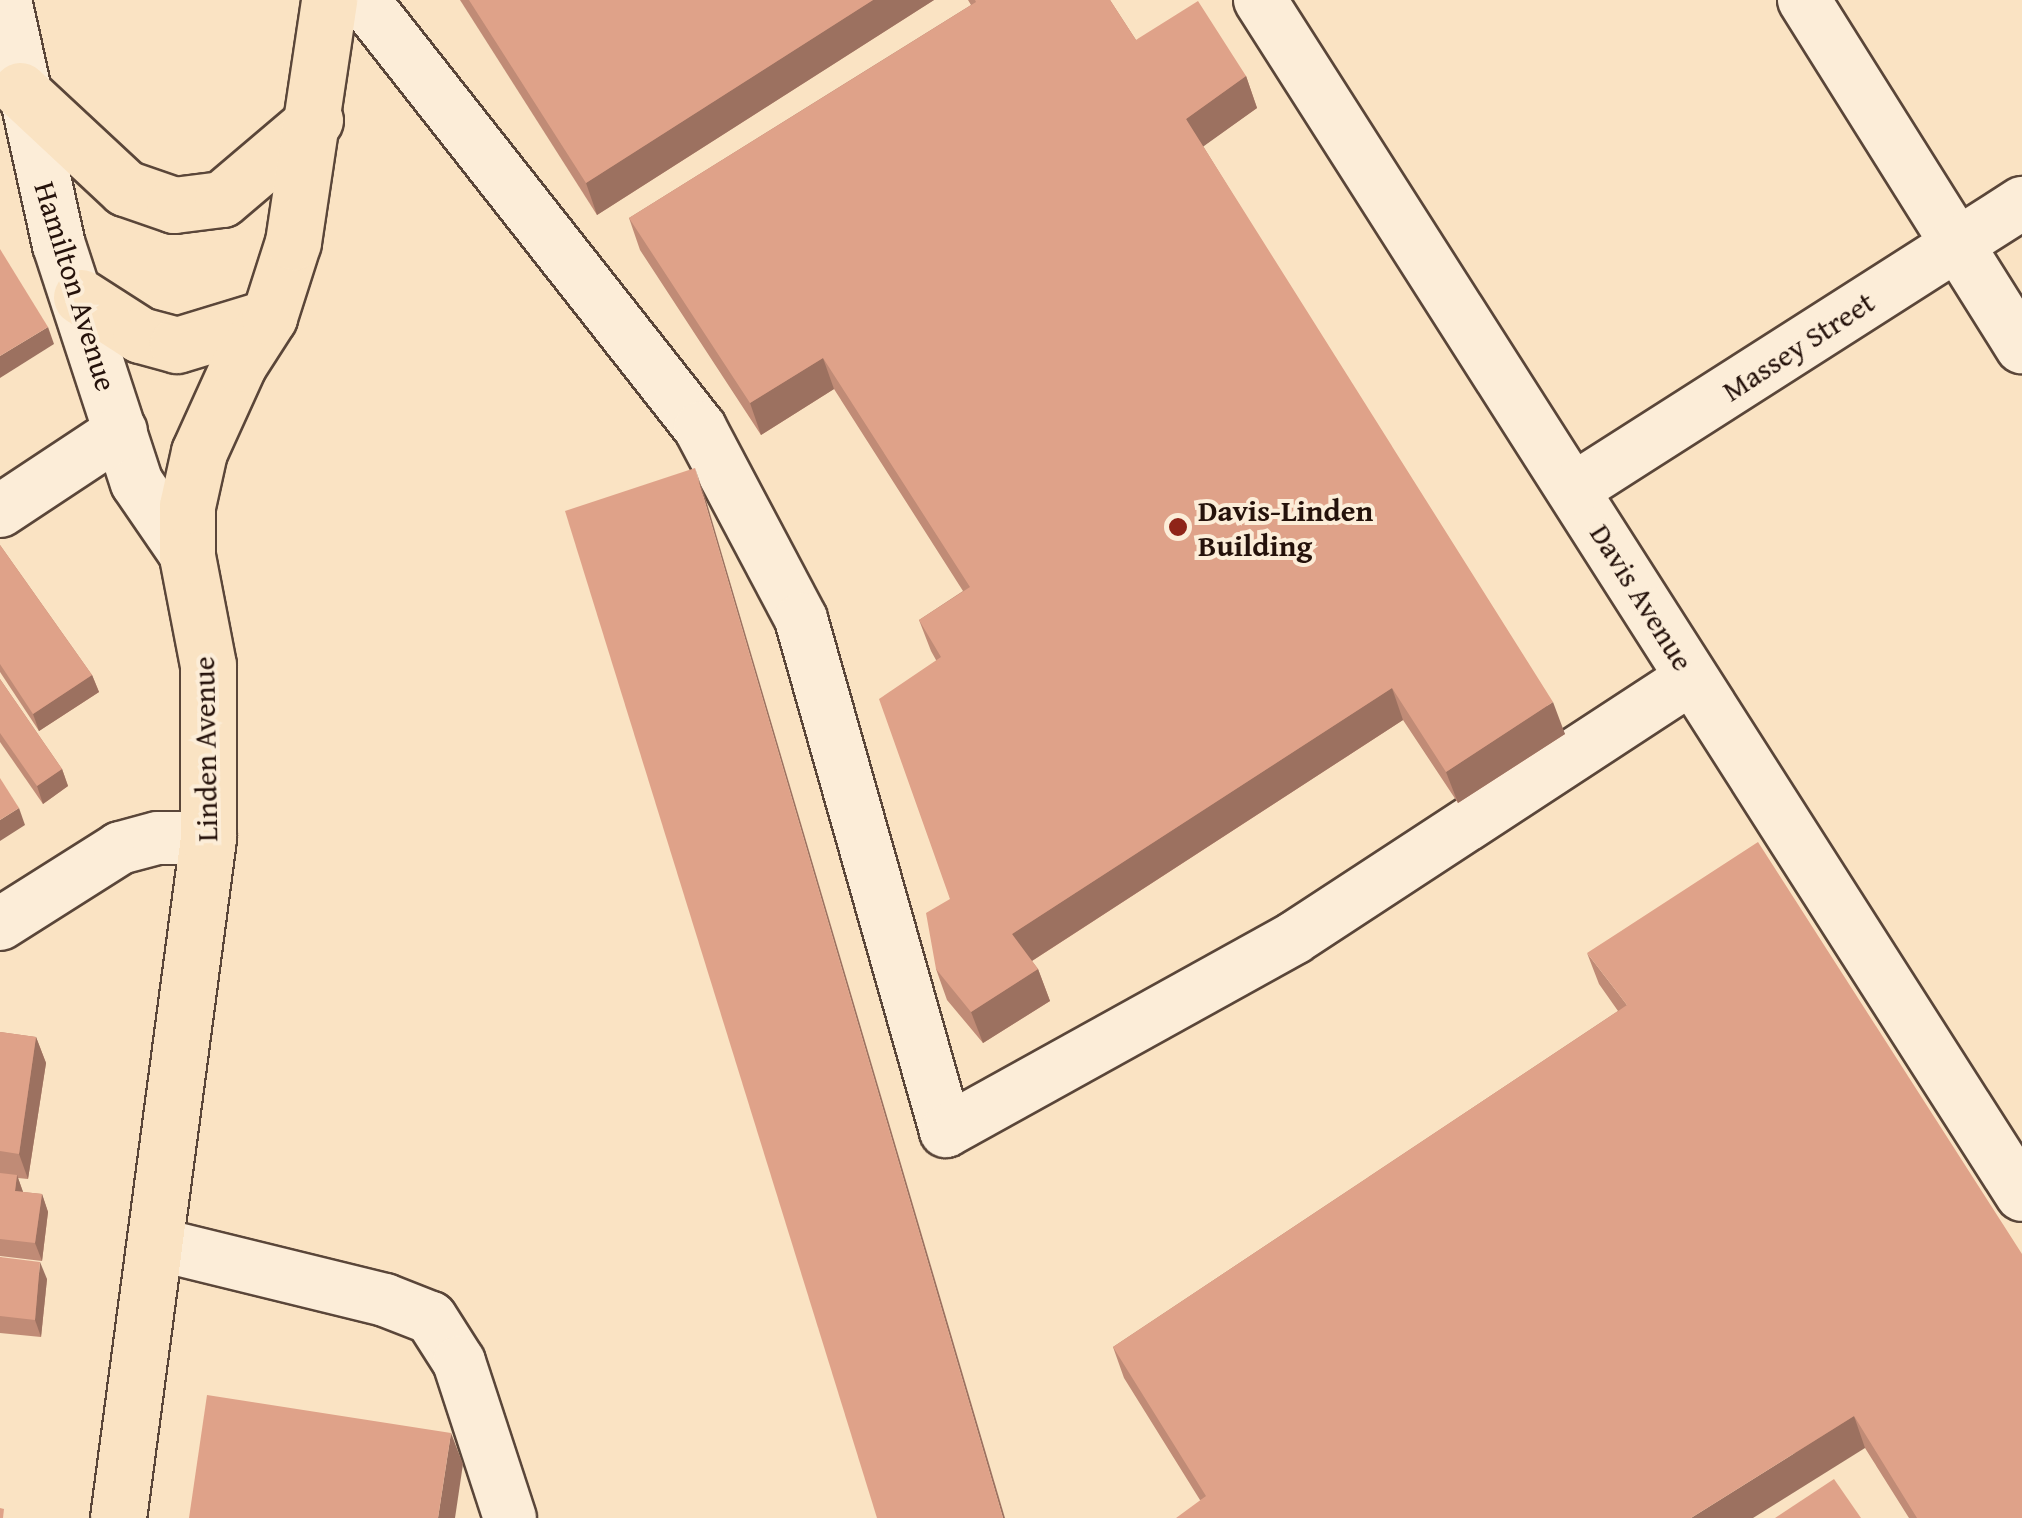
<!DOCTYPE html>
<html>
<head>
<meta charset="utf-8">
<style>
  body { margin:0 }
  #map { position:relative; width:2022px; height:1518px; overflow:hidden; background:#fae3c3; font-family:"Gentium Book Plus",serif }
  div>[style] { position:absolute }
  .roads { filter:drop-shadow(2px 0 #5a4639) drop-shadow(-2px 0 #5a4639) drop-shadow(0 2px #5a4639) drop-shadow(0 -2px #5a4639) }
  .minor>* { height:52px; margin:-26px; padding:0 26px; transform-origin:26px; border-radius:26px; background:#fcedd8 }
  .major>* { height:55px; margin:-27.5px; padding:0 27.5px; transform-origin:27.5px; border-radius:27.5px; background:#fae3c3 }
  .wall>* { inset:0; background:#c08b76 }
  .shaded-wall>* { inset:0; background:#9c7160 }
  .building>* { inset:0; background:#dfa289 }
  .dots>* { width:28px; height:28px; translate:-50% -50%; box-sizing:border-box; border:5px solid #fcedd8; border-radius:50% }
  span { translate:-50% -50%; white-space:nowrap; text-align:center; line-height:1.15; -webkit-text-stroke:8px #fcedd8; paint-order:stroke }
  .street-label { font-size:30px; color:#25120b }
  .poi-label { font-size:30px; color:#25120b; font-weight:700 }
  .left { translate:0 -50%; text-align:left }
</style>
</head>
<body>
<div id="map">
  <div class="roads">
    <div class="minor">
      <i style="left:5px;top:0;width:251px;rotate:77.6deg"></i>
      <i style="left:59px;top:245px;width:250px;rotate:71.9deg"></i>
      <i style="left:137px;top:483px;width:88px;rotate:55.6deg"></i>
      <i style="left:363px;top:0;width:545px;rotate:51.78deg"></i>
      <i style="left:700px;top:428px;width:216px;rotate:62.1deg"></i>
      <i style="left:801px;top:619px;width:532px;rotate:74.19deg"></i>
      <i style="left:946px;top:1131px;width:398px;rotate:-29deg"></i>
      <i style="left:1294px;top:938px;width:475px;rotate:-33.2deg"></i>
      <i style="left:1260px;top:0;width:1417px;rotate:57.48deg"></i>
      <i style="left:1804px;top:0;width:410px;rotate:57.9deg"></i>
      <i style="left:1574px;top:489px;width:532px;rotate:-32.55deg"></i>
      <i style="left:0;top:511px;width:145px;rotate:-33.5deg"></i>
      <i style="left:0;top:924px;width:142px;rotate:-32.3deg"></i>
      <i style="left:120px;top:848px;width:39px;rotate:-15deg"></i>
      <i style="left:158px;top:838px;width:50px"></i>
      <i style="left:157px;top:1244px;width:235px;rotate:13.8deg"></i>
      <i style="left:385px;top:1300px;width:49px;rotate:21.4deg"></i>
      <i style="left:431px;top:1318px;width:52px;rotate:57.5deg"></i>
      <i style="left:459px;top:1362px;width:164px;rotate:71.9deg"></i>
    </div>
    <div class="major">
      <i style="left:20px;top:90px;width:144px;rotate:43deg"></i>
      <i style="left:125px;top:188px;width:52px;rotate:19.1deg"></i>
      <i style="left:174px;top:205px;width:48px;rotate:-7.1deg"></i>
      <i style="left:222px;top:199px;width:122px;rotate:-40.3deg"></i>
      <i style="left:81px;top:297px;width:70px;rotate:32.8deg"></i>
      <i style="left:140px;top:335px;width:38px;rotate:15deg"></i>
      <i style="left:177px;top:345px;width:96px;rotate:-16.9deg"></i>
      <i style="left:118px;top:1518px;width:686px;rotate:-82.46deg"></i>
      <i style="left:208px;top:838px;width:173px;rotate:-90deg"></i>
      <i style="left:208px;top:665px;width:111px;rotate:-100.9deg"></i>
      <i style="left:187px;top:556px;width:50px;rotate:-90deg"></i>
      <i style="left:187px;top:506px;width:55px;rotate:-77.5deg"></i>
      <i style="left:199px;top:452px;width:97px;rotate:-65.6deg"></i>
      <i style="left:239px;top:364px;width:56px;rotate:-57.4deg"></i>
      <i style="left:269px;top:317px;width:79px;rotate:-72.3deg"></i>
      <i style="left:293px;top:242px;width:245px;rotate:-81.5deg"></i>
    </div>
  </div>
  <div class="wall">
    <i style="clip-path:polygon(460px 0,934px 0,597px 215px)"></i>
    <i style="clip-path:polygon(968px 0,1110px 0,1136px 40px,1246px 76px,1257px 108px,1203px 146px,1565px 734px,1458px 803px,1403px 720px,1032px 961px,1038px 969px,1050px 1001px,983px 1043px,947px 1000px,936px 969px,950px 899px,936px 660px,931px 651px,919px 620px,963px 591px,834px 389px,761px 435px,640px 250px,629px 218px,971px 5px)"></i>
    <i style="clip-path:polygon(0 545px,92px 675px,99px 692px,39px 731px,0 672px)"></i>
    <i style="clip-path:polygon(0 679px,62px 769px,68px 786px,43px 804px,0 742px)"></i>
    <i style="clip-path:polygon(1587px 953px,2022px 1518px,1909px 1518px,1865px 1448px,1200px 1500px,1124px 1378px,1113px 1347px,1618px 1011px,1599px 984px)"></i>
    <i style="clip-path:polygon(0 1032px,36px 1037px,46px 1063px,28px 1179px,18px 1178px,23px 1192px,42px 1194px,48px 1212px,42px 1261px,0 1256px)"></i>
    <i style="clip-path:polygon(0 1257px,47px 1279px,41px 1337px,0 1333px)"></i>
  </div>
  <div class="shaded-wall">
    <i style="clip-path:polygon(873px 0,934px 0,597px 215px,586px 183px)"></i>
    <i style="clip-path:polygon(1246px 76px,1257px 108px,1197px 151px,1186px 119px)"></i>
    <i style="clip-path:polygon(48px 327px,54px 344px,0 378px,0 356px)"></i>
    <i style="clip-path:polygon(823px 358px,834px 389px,761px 435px,750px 403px)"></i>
    <i style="clip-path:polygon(695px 468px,706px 500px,1005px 1518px,1003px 1518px)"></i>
    <i style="clip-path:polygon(92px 675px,99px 692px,39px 731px,33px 714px)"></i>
    <i style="clip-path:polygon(1392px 688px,1403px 720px,1024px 966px,1012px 934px)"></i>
    <i style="clip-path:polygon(1553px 702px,1565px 734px,1458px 803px,1446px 772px)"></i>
    <i style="clip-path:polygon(62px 769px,68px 786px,43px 804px,37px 786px)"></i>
    <i style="clip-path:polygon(19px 808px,25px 825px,0 841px,0 820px)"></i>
    <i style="clip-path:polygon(1038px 969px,1050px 1001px,983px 1043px,971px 1012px)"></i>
    <i style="clip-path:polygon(36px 1037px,46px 1063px,28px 1179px,19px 1154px)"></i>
    <i style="clip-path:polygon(17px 1175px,23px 1192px,15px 1191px)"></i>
    <i style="clip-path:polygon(42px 1194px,48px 1212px,42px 1261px,35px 1243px)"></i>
    <i style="clip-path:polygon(40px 1262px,47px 1279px,41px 1337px,35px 1320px)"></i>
    <i style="clip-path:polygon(1854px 1416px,1865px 1448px,1753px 1518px,1691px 1518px)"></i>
    <i style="clip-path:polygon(451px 1433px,463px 1464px,455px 1518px,438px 1518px)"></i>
  </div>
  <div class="building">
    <i style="clip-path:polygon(469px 0,873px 0,586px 183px)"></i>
    <i style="clip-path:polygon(975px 0,1110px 0,1136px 40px,1198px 1px,1246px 76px,1186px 119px,1553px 702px,1446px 772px,1392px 688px,1012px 934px,1038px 969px,971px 1012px,936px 969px,926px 913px,950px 899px,879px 699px,941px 657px,919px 620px,970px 587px,823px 358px,750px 403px,629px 218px,976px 2px)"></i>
    <i style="clip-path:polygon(0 249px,48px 327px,0 356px)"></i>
    <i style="clip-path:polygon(695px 468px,1003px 1518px,877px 1518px,565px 511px)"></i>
    <i style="clip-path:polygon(0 545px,92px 675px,33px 714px,0 664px)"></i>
    <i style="clip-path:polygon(0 679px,62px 769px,37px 786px,0 733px)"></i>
    <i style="clip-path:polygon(0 778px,19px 808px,0 820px)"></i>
    <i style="clip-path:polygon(1758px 842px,2022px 1254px,2022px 1518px,1917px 1518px,1854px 1416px,1691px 1518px,1176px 1518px,1206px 1496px,1113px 1347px,1627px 1005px,1587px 953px)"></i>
    <i style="clip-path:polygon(0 1032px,36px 1037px,19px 1154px,0 1151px)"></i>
    <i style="clip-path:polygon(0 1173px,17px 1175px,15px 1191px,42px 1194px,35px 1243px,0 1239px)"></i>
    <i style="clip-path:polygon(0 1257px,40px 1262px,35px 1320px,0 1316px)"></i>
    <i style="clip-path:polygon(207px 1395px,451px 1433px,438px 1518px,189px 1518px)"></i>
    <i style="clip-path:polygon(1834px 1479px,1861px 1518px,1775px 1518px)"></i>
    <i style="clip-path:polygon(0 1508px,4px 1509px,3px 1518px,0 1518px)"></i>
  </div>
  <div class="dots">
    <i style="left:1178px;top:527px;background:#8f2418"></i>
  </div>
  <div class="street-label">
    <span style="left:76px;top:286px;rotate:73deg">Hamilton Avenue</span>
    <span style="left:1798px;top:346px;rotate:-33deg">Massey Street</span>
    <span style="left:1642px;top:597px;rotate:58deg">Davis Avenue</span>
    <span style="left:205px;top:749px;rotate:-91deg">Linden Avenue</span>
  </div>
  <div class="poi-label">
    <span class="left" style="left:1198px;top:527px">Davis-Linden<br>Building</span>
  </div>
</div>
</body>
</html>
